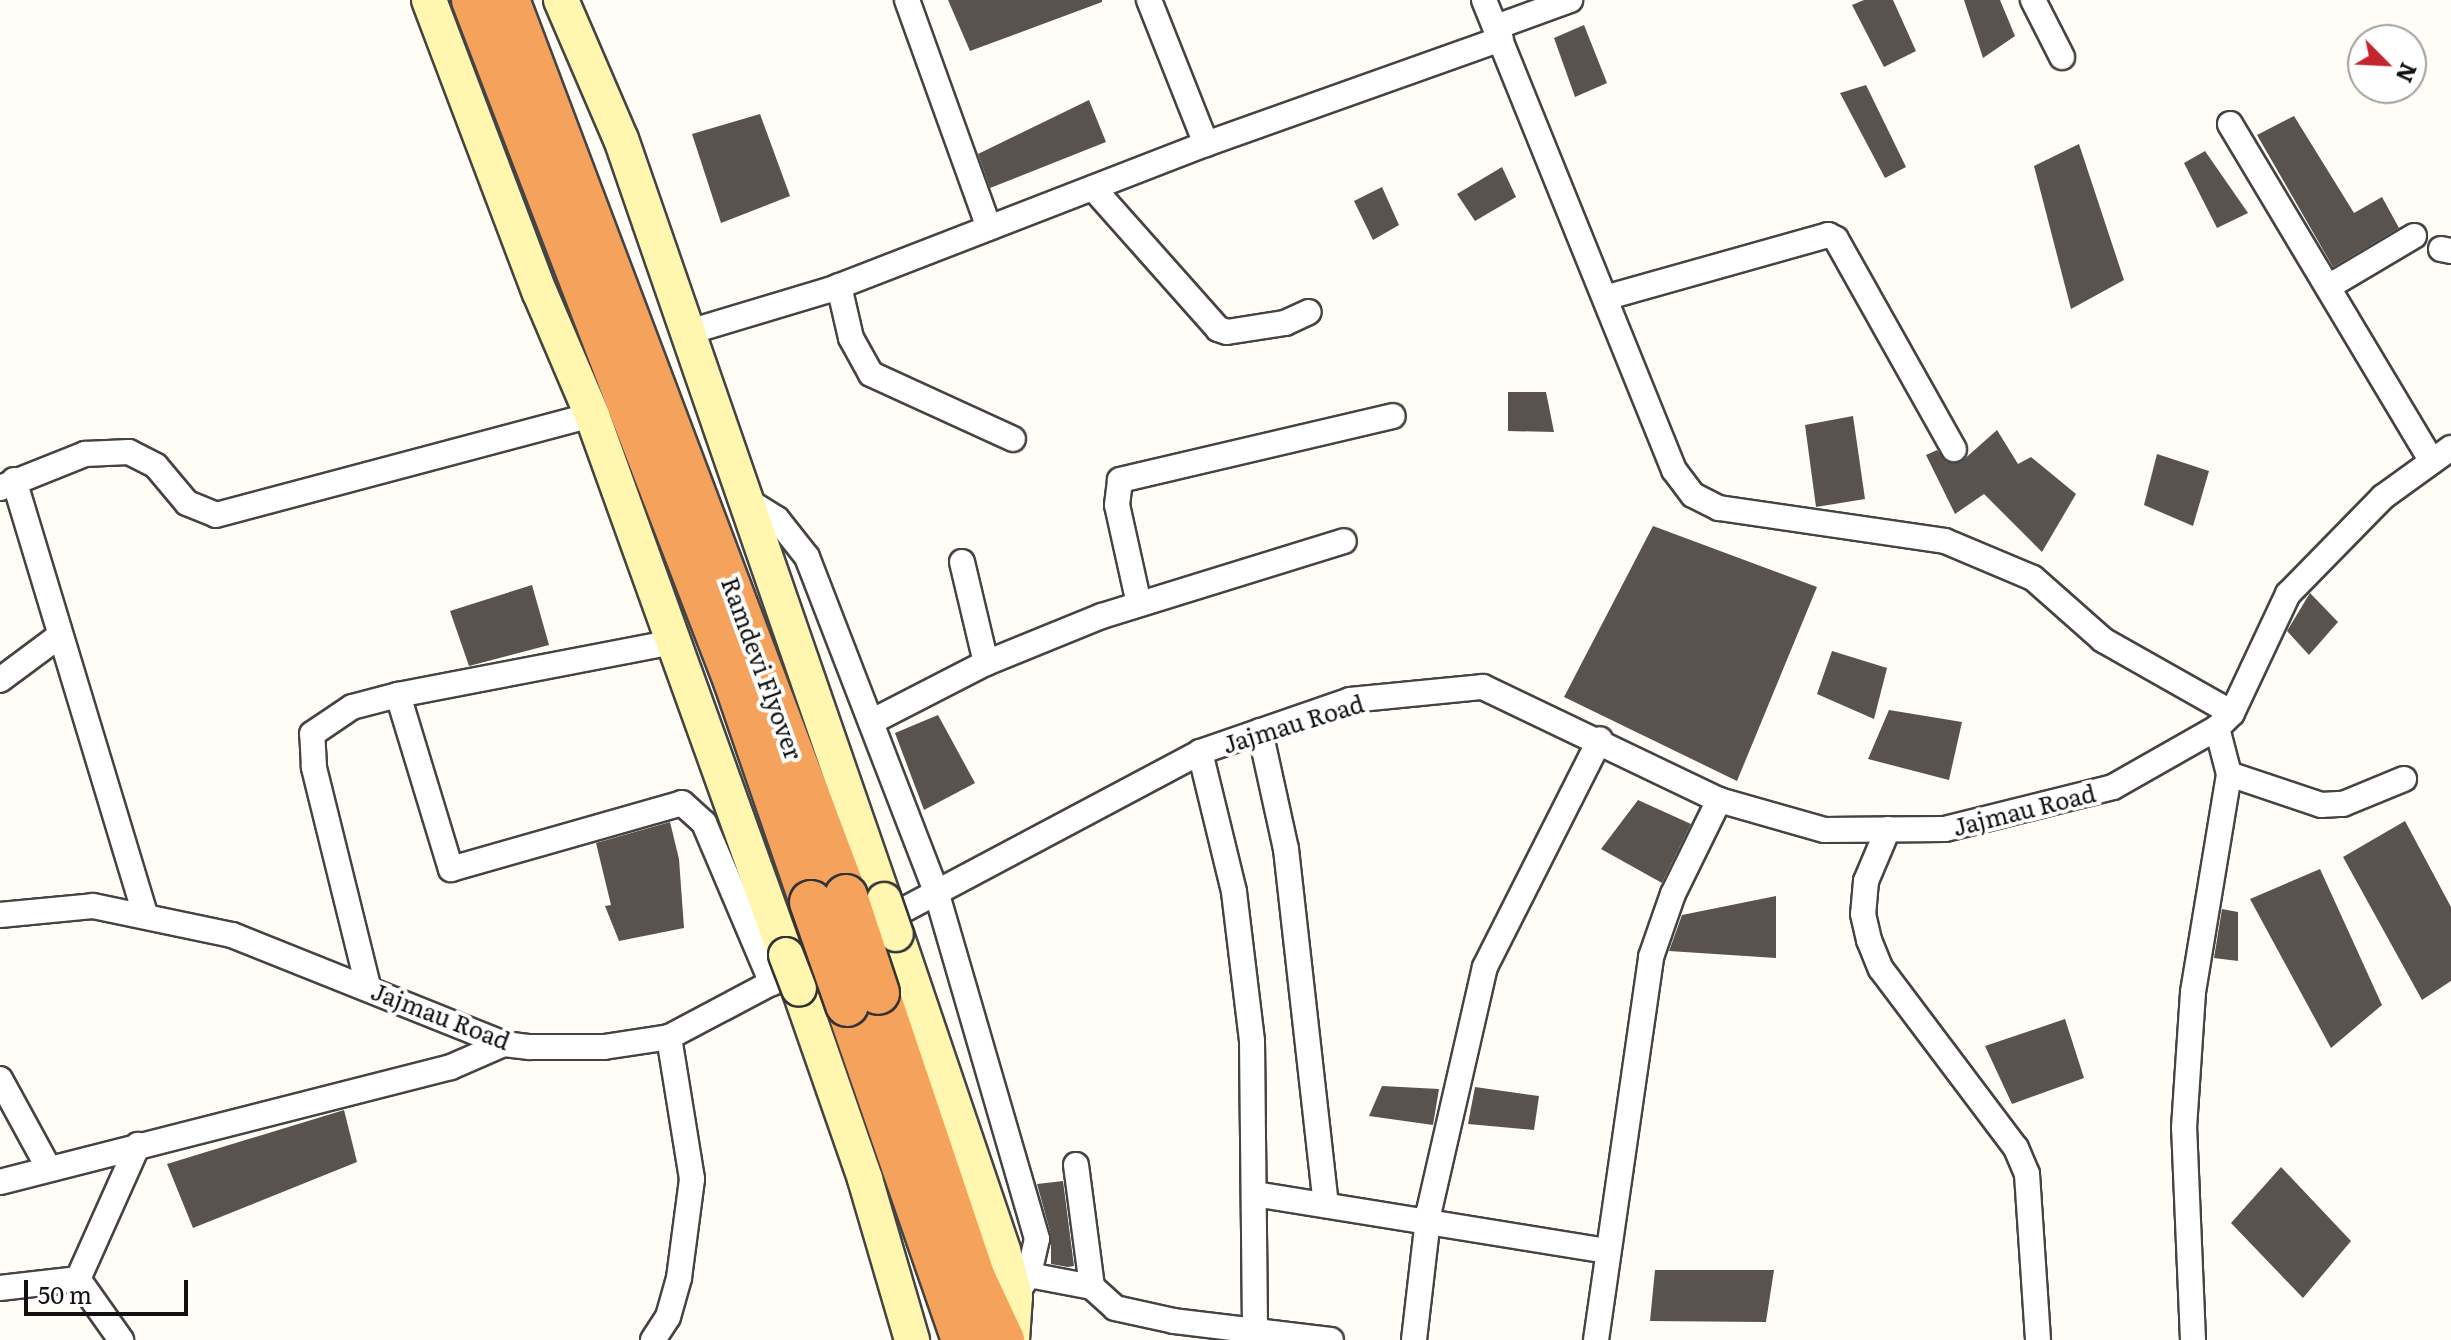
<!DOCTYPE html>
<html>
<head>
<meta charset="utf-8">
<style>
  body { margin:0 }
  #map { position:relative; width:2451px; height:1340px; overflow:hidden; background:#fffdf5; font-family:Literata,serif }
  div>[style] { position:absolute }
  .building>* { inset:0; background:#5a524d }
  .roads { filter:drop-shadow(2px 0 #444) drop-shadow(-2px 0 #444) drop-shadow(0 2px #444) drop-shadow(0 -2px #444) }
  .street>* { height:24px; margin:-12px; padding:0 12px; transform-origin:12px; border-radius:12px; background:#fff }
  .secondary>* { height:34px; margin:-17px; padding:0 17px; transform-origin:17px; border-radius:17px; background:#fff6b0 }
  .highway>* { height:42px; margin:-21px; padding:0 21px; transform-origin:21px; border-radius:21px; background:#f5a25d }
  .bridges { filter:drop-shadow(2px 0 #333) drop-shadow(-2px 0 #333) drop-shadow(0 2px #333) drop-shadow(0 -2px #333) }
  .secondary-bridge>* { height:34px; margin:-17px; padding:0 17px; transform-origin:17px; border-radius:17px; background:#fff6b0 }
  .highway-bridge>* { height:42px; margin:-21px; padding:0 21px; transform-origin:21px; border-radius:21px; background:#f5a25d }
  span { translate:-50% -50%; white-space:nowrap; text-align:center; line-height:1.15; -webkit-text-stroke:8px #fff; paint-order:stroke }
  .street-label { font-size:24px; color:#111 }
  .north { position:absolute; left:2347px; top:24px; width:80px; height:80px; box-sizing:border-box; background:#fff; border:2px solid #a0a0a0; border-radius:50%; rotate:114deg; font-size:22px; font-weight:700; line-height:32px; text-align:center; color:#111 }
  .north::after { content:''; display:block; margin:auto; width:28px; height:36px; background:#c4262e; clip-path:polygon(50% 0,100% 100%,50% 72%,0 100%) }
  .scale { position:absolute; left:24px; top:1280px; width:164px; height:36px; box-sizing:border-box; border:4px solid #111; border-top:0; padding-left:10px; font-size:24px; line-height:28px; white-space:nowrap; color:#111; -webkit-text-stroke:6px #fff; paint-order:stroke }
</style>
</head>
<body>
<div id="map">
  <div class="building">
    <i style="clip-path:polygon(948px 0,1102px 0,1102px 2px,970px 51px)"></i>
    <i style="clip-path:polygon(1864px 0,1893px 0,1916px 51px,1884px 67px,1852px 5px)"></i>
    <i style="clip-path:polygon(1964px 0,2000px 0,2015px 36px,1983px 58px)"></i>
    <i style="clip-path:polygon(1584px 25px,1607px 83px,1575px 97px,1554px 38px)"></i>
    <i style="clip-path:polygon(1866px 85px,1906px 167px,1885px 178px,1840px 93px)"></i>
    <i style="clip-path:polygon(1089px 100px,1106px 142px,990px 188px,978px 154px)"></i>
    <i style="clip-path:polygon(760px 114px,790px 196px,721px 223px,692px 134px)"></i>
    <i style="clip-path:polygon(2294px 116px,2354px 213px,2382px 197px,2399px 228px,2333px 267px,2257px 135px)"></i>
    <i style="clip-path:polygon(2079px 144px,2124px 280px,2071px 309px,2034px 166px)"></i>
    <i style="clip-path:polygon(2205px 151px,2248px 213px,2217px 228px,2184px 163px)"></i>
    <i style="clip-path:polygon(1502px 167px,1516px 197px,1475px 221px,1457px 194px)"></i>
    <i style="clip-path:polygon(1382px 187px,1399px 225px,1373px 240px,1354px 201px)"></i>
    <i style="clip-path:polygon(1508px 392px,1546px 392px,1554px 432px,1508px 431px)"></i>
    <i style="clip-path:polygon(1853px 416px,1865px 499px,1816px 507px,1805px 425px)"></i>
    <i style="clip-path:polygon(1997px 430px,2018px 464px,2031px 457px,2076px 494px,2042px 552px,1984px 494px,1955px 514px,1926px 455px,1937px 450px,1947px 462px,1961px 462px)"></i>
    <i style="clip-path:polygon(2157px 454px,2209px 471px,2193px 526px,2144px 505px)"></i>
    <i style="clip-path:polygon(1653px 526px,1817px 587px,1737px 781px,1564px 697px)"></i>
    <i style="clip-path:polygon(532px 585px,549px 645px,469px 666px,450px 611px)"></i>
    <i style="clip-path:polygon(2310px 593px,2338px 622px,2309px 655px,2287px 631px)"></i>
    <i style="clip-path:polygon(1832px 651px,1887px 668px,1874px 719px,1817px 694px)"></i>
    <i style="clip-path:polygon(1889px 710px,1962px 722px,1949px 780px,1868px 759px)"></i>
    <i style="clip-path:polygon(938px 715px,975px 783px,924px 810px,895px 733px)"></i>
    <i style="clip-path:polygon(1638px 800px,1691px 824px,1662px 883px,1601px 849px)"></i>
    <i style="clip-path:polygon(2405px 821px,2451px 907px,2451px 981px,2422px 1000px,2343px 857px)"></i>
    <i style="clip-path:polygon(670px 822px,679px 859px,684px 928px,619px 941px,605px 906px,611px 905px,596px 843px)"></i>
    <i style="clip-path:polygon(2320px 869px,2382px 1005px,2331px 1048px,2250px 899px)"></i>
    <i style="clip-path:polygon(1776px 896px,1776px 958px,1669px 951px,1682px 915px)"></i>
    <i style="clip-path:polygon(2222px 909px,2238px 912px,2238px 961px,2214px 958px)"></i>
    <i style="clip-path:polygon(2065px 1019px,2084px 1078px,2012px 1104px,1985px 1046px)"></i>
    <i style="clip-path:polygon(1382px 1086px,1439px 1089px,1433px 1125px,1369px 1116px)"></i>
    <i style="clip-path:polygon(1475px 1087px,1539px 1096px,1534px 1130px,1468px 1124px)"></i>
    <i style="clip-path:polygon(344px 1110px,357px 1162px,193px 1228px,167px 1164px)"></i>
    <i style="clip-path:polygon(2281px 1167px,2351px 1241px,2303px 1298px,2231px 1223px)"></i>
    <i style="clip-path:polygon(1063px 1181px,1074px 1266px,1068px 1267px,1051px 1264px,1051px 1235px,1037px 1184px)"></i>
    <i style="clip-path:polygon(1655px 1270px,1774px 1270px,1766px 1322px,1650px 1321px)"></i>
  </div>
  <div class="roads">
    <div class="street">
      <i style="left:907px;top:0;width:242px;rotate:70.2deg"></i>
      <i style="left:1149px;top:0;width:155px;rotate:68.4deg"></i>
      <i style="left:1484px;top:0;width:507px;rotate:67.99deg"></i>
      <i style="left:1674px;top:470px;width:31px;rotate:53deg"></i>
      <i style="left:1693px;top:495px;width:29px;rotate:27deg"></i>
      <i style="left:1719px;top:508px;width:228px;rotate:8.3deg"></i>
      <i style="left:1945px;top:541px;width:95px;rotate:22.8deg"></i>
      <i style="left:2033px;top:578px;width:94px;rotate:41.5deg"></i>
      <i style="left:2103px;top:640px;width:148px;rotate:29.5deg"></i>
      <i style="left:2033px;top:0;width:64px;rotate:63deg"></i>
      <i style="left:1496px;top:27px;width:79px;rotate:-20deg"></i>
      <i style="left:2230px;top:124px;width:393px;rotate:59.1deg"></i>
      <i style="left:1093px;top:188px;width:188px;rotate:48.4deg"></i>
      <i style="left:1218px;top:329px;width:9px;rotate:18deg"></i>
      <i style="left:1227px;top:332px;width:59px;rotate:-8.8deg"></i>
      <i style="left:1285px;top:323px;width:26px;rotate:-25deg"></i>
      <i style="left:2441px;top:249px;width:10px;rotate:11deg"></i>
      <i style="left:839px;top:286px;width:53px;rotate:77deg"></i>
      <i style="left:851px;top:338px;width:41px;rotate:60.9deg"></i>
      <i style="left:871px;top:374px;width:156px;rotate:24.6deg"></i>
      <i style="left:2328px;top:287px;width:100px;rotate:-30.7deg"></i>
      <i style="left:1608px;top:297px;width:229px;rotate:-15.7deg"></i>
      <i style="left:1828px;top:235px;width:9px;rotate:27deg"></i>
      <i style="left:1836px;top:239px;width:241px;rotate:60.7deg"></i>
      <i style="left:689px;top:332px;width:146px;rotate:-16.7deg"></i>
      <i style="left:829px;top:290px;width:404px;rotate:-21.2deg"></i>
      <i style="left:1206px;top:144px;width:313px;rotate:-19.6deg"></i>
      <i style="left:14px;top:480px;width:453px;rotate:73.2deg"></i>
      <i style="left:0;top:488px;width:92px;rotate:-21.8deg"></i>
      <i style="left:85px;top:454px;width:44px;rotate:-2.6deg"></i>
      <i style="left:129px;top:452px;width:30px;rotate:27deg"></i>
      <i style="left:156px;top:466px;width:48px;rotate:50deg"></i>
      <i style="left:187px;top:503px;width:31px;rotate:22deg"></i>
      <i style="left:216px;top:515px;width:389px;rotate:-14.9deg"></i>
      <i style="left:748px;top:501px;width:34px;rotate:32deg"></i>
      <i style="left:777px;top:519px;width:48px;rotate:51.7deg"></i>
      <i style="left:807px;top:557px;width:358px;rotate:68.9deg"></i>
      <i style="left:936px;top:891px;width:362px;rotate:73.8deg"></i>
      <i style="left:1037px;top:1239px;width:37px;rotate:103deg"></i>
      <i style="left:1029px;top:1275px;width:25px;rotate:124deg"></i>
      <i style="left:962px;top:562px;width:104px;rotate:76.6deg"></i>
      <i style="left:1139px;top:604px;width:101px;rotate:-102.5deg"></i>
      <i style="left:1117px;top:505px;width:25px;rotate:-83deg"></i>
      <i style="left:1120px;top:480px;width:280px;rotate:-13.2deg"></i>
      <i style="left:0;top:680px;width:74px;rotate:-36.7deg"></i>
      <i style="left:398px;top:695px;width:182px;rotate:73.1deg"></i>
      <i style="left:451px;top:869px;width:240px;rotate:-15.9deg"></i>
      <i style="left:682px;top:803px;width:30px;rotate:42deg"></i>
      <i style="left:704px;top:823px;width:174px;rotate:67deg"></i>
      <i style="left:871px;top:722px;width:129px;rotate:-27.2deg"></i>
      <i style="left:986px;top:663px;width:125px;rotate:-22.1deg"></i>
      <i style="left:1102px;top:616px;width:253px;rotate:-17.2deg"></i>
      <i style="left:1260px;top:731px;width:121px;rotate:77.6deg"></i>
      <i style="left:1286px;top:849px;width:358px;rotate:83.6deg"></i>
      <i style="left:1200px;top:752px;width:144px;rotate:76.3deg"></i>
      <i style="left:1234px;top:892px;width:150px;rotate:83.1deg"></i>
      <i style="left:1252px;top:1041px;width:286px;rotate:89.4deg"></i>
      <i style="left:2229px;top:774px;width:97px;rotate:18.6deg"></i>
      <i style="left:2321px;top:805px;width:22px;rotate:-3deg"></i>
      <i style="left:2343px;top:804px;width:66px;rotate:-22.3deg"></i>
      <i style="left:1888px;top:829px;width:56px;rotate:112.9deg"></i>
      <i style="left:1866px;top:881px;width:33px;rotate:95deg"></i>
      <i style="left:1863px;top:914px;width:27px;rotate:77deg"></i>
      <i style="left:1869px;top:940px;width:31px;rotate:68deg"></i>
      <i style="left:1881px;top:969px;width:224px;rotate:53deg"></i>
      <i style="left:2016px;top:1148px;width:28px;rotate:67deg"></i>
      <i style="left:2027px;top:1174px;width:166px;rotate:86.2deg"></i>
      <i style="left:0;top:915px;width:93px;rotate:-5.5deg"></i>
      <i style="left:93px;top:906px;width:142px;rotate:11.8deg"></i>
      <i style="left:232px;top:935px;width:293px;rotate:21.8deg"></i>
      <i style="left:504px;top:1044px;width:26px;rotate:7deg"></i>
      <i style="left:530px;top:1047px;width:74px"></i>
      <i style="left:604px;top:1047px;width:66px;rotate:-8.7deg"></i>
      <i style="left:669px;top:1037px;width:154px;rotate:-27.9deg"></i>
      <i style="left:879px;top:923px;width:364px;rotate:-28deg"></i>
      <i style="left:1200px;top:752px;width:159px;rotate:-19.1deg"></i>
      <i style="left:1350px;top:700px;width:134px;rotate:-5.6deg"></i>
      <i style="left:1483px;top:687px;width:262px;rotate:25.6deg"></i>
      <i style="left:1719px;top:800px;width:109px;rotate:15.9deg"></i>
      <i style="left:1824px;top:830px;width:121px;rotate:-0.5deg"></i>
      <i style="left:1945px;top:829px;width:173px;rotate:-14deg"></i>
      <i style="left:2113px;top:787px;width:120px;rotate:-29.6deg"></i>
      <i style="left:2217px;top:728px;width:21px;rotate:-45deg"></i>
      <i style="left:2232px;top:713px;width:132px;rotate:-64.8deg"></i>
      <i style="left:2288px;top:594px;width:136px;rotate:-45.6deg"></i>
      <i style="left:2383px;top:497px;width:84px;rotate:-35.8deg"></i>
      <i style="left:368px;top:986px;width:226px;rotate:-103.9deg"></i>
      <i style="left:314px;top:767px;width:33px;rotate:-93deg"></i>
      <i style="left:312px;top:734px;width:48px;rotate:-34deg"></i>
      <i style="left:352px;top:707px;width:48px;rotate:-14.6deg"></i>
      <i style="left:398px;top:695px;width:279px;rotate:-10.9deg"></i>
      <i style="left:0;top:1079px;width:102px;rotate:61.4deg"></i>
      <i style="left:1076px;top:1165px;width:123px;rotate:82.5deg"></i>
      <i style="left:1092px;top:1287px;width:31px;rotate:42deg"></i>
      <i style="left:1115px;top:1308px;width:60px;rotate:12.4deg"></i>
      <i style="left:1174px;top:1321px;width:158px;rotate:6.9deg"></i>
      <i style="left:0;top:1182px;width:465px;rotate:-14.3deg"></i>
      <i style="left:451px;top:1067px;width:58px;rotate:-23.5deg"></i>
      <i style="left:1255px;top:1194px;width:357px;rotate:9.2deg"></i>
      <i style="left:1029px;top:1275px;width:64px;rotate:10.8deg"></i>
      <i style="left:78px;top:1279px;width:75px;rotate:54.8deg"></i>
      <i style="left:0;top:1288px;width:79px;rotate:-6.6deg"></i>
      <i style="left:78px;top:1279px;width:147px;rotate:-65.9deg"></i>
      <i style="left:653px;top:1340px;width:27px;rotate:-57deg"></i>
      <i style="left:668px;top:1317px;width:41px;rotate:-74.2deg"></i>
      <i style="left:679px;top:1278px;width:100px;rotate:-82.5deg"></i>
      <i style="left:692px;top:1179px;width:144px;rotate:-99.2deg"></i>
      <i style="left:1414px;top:1340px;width:130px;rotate:-83.4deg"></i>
      <i style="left:1429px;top:1211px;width:250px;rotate:-77.1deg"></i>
      <i style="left:1485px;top:967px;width:255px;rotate:-63.2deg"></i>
      <i style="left:1596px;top:1340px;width:387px;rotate:-81.8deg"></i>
      <i style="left:1651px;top:957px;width:67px;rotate:-70.8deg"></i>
      <i style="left:1673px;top:894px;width:105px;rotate:-63.9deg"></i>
      <i style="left:2193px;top:1340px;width:212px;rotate:-92.4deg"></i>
      <i style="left:2184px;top:1128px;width:136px;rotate:-86.2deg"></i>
      <i style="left:2193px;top:992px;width:221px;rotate:-80.6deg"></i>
      <i style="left:2229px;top:774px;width:48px;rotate:-104.6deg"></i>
    </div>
    <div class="secondary">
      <i style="left:429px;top:0;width:313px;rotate:69.3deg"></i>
      <i style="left:540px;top:293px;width:133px;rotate:66.9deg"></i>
      <i style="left:592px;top:415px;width:574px;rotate:70.24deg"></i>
      <i style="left:561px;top:0;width:151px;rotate:66.7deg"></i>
      <i style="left:621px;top:139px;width:805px;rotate:70.93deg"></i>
      <i style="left:896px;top:934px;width:335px;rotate:71.3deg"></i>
      <i style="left:1003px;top:1251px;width:47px;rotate:75.1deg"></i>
      <i style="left:1015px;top:1296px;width:44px;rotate:93.9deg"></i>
      <i style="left:799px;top:989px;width:201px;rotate:70.8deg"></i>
      <i style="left:865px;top:1179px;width:168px;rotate:73.7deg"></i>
    </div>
    <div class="highway">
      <i style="left:473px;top:0;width:730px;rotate:68.96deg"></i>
      <i style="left:735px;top:681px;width:234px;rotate:71deg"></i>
      <i style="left:508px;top:0;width:958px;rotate:69.33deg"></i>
      <i style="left:878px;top:993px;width:299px;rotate:71.4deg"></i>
      <i style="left:973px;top:1276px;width:71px;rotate:64.9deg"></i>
      <i style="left:847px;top:1005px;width:355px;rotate:70.9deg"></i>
    </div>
  </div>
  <div class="bridges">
    <div class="secondary-bridge">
      <i style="left:884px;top:900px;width:36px;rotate:71deg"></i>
      <i style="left:786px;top:955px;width:36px;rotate:69deg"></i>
    </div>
    <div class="highway-bridge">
      <i style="left:846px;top:896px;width:102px;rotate:71.7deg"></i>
      <i style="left:811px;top:902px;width:109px;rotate:70.7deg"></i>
    </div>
  </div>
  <div class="street-label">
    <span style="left:763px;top:668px;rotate:70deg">Ramdevi Flyover</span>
    <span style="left:1293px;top:723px;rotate:-17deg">Jajmau Road</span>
    <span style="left:2024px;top:809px;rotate:-14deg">Jajmau Road</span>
    <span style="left:441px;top:1015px;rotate:21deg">Jajmau Road</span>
  </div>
  <div class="north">N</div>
  <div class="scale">50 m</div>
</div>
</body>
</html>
